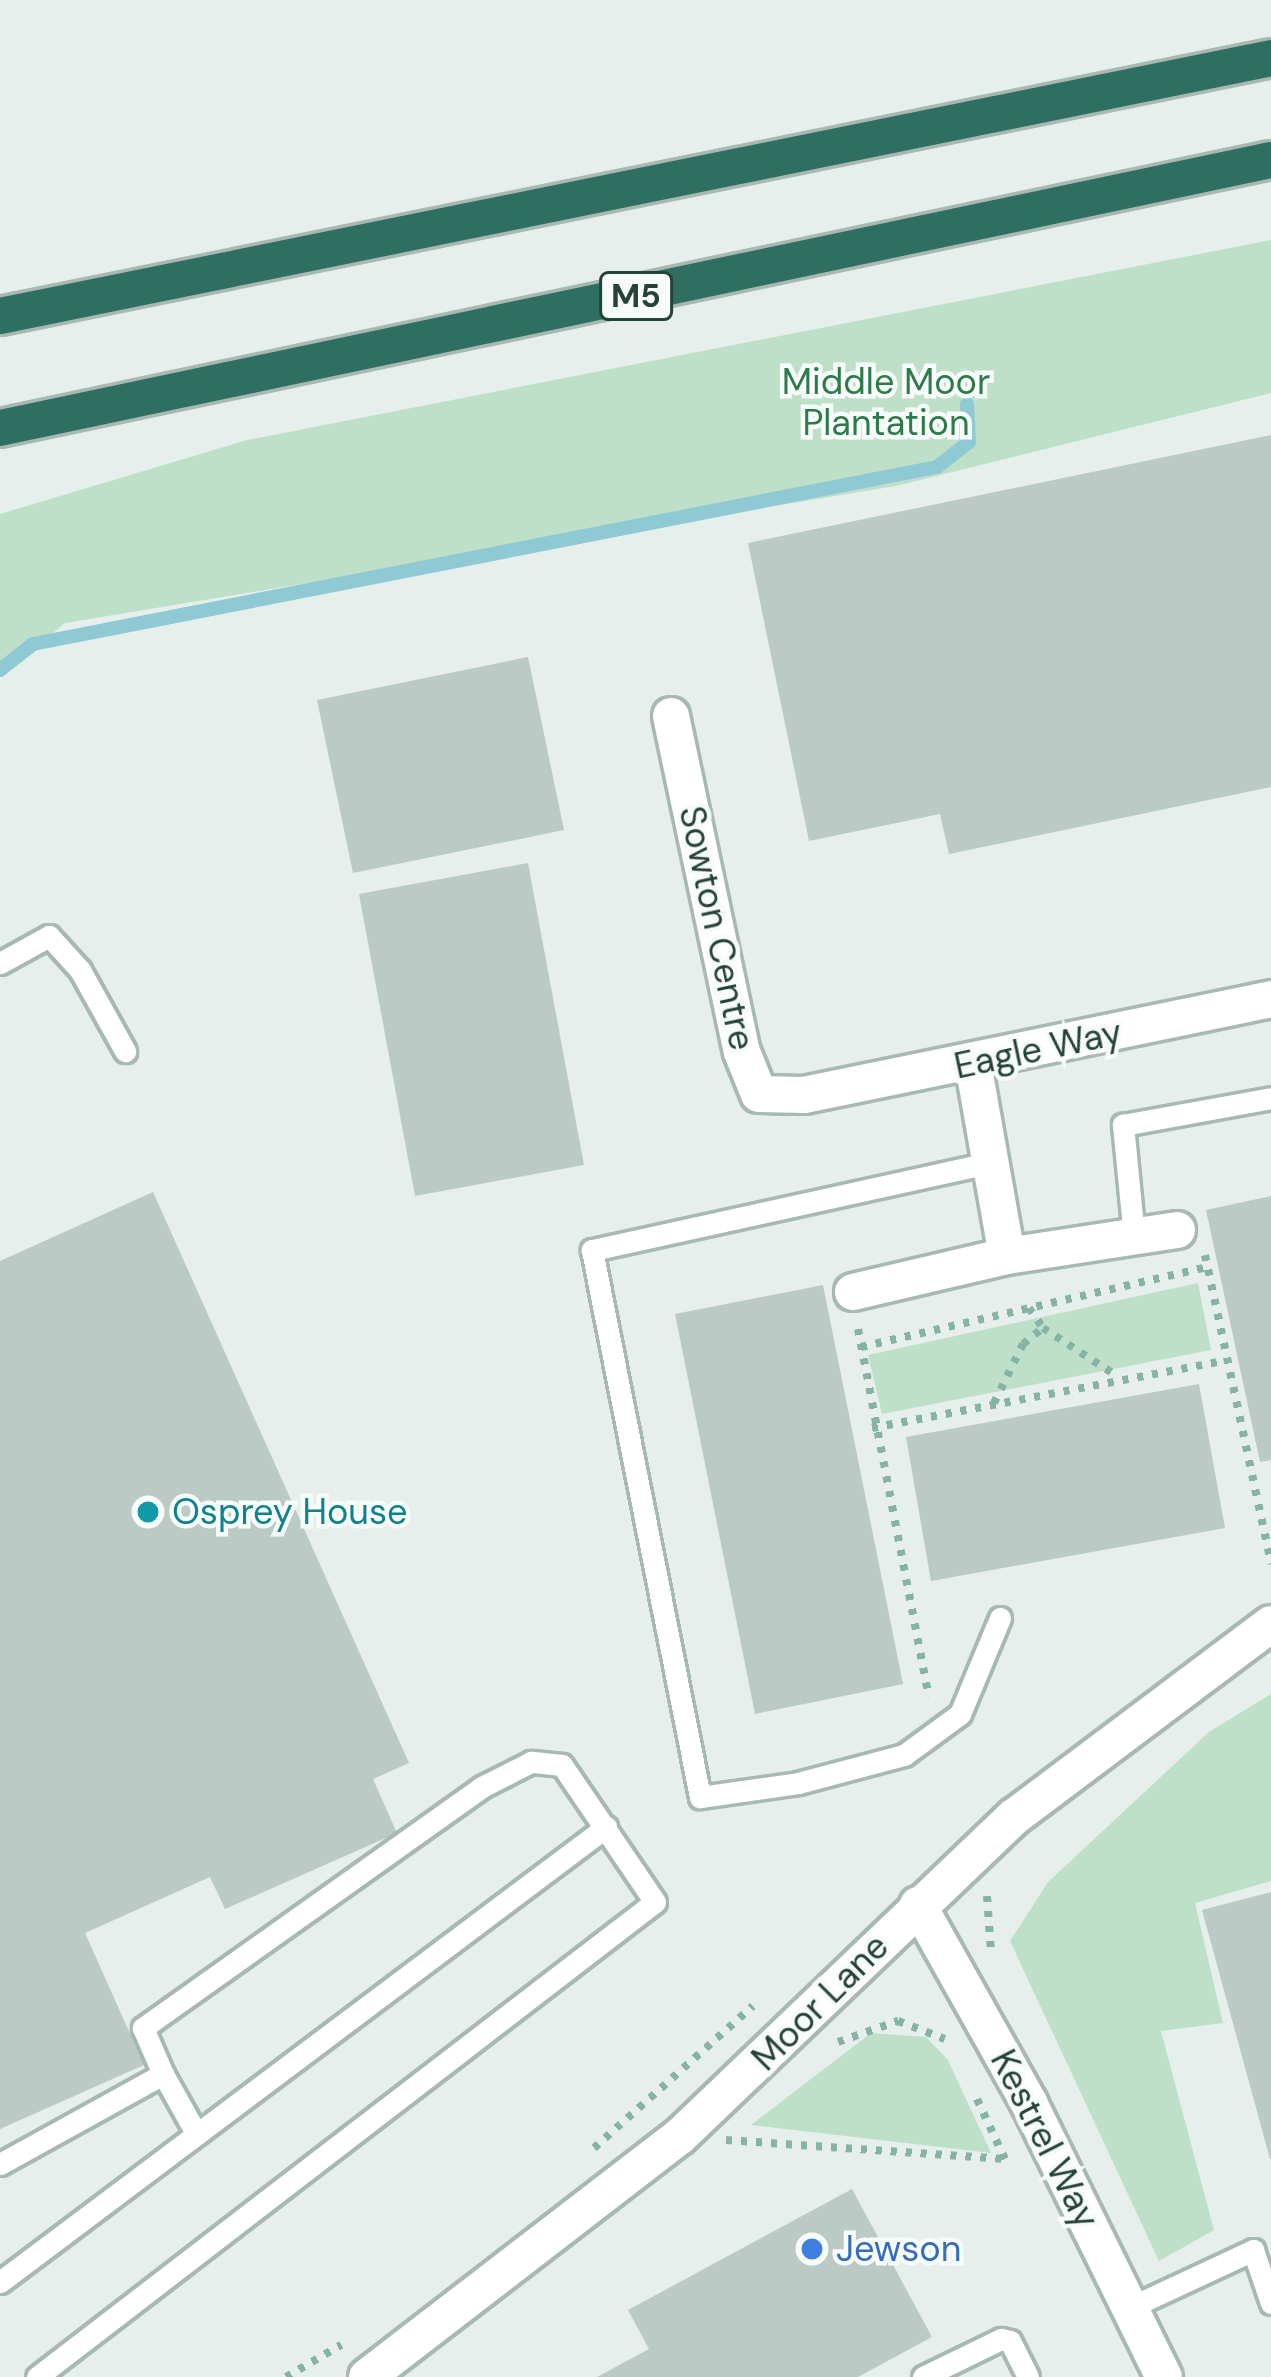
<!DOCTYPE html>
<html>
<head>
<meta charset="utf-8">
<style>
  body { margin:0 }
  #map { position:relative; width:1271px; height:2377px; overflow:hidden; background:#e6efeb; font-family:"DM Sans",sans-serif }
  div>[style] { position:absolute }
  .green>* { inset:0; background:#bfe0c8 }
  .stream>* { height:14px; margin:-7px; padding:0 7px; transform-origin:7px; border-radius:7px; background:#8ec9d4 }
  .building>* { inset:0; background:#bbcac4 }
  .path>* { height:8px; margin-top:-4px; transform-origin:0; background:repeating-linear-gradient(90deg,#86b3a5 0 6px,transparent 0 15px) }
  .roads { filter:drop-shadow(3px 0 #a8b8b2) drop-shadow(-3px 0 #a8b8b2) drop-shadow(0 3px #a8b8b2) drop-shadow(0 -3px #a8b8b2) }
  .service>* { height:21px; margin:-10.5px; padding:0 10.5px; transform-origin:10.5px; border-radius:10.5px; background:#fff }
  .minor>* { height:36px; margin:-18px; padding:0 18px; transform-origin:18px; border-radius:18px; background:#fff }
  .secondary>* { height:36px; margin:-18px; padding:0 18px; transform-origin:18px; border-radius:18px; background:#fff }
  .motorway>* { height:36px; margin:-18px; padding:0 18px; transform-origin:18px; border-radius:18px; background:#2f6f62 }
  .dots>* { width:33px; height:33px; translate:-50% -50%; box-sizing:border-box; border:6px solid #f7fbf9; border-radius:50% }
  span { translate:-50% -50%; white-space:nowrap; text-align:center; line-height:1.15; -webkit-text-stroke:9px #f7fbf9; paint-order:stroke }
  .shield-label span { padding:3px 9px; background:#f7fbf9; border:3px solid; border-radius:9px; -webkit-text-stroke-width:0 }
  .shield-label { font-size:33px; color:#24423a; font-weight:700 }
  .park-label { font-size:36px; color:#2d7a4b }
  .street-label { font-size:36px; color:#24423a }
  .culture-label { font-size:36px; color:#0d838f }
  .left { translate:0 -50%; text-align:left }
  .shop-label { font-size:36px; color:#366cbe }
</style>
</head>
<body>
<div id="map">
  <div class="green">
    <i style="clip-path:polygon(1271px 240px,1271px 393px,896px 486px,65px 623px,0 677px,0 514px,247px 440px)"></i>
    <i style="clip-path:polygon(1198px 1283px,1211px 1350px,882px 1414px,868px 1355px)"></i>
    <i style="clip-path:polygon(1271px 1694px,1271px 1881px,1195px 1903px,1223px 2023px,1161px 2031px,1214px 2230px,1159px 2261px,1010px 1941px,1048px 1882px,1209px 1732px)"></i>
    <i style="clip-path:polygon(871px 2033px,926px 2037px,948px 2060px,991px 2153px,751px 2125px)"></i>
  </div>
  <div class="stream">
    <i style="left:0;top:670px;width:42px;rotate:-38.2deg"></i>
    <i style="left:33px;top:644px;width:921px;rotate:-11.08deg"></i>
    <i style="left:937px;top:467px;width:41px;rotate:-38deg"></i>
    <i style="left:969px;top:442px;width:38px;rotate:-93deg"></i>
  </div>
  <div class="building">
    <i style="clip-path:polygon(1271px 435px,1271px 787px,949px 854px,940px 814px,809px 841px,748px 543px)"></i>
    <i style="clip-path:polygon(528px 657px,564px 830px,353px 873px,317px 700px)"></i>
    <i style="clip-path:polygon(528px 863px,584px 1165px,415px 1196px,359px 894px)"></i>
    <i style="clip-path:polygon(153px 1192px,409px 1763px,373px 1779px,397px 1833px,225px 1909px,210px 1877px,85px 1933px,144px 2065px,0 2129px,0 1261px)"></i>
    <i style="clip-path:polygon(1271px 1196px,1271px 1460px,1260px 1462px,1206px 1210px)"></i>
    <i style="clip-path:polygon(823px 1285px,903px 1684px,755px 1714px,675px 1314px)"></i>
    <i style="clip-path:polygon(1199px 1384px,1225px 1528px,931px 1581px,906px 1437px)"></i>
    <i style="clip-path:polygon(1271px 1892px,1271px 2159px,1270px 2159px,1202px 1910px)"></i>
    <i style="clip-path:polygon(852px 2189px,932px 2337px,858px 2377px,597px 2377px,649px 2349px,628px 2310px)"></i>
  </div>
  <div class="path">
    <i style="left:1205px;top:1255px;width:316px;rotate:77.9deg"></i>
    <i style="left:1029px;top:1308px;width:24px;rotate:55deg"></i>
    <i style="left:1043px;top:1328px;width:88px;rotate:33deg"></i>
    <i style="left:858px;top:1329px;width:375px;rotate:79.1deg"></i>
    <i style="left:861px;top:1347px;width:356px;rotate:-13deg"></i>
    <i style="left:994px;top:1403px;width:66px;rotate:-63.8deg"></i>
    <i style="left:1023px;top:1344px;width:26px;rotate:-39deg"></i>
    <i style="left:872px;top:1428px;width:358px;rotate:-10.8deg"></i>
    <i style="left:987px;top:1896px;width:56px;rotate:85.9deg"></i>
    <i style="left:838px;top:2042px;width:64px;rotate:-19.3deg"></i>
    <i style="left:898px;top:2021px;width:50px;rotate:21deg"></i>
    <i style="left:726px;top:2140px;width:280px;rotate:3.9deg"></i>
    <i style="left:1005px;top:2159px;width:71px;rotate:-115.1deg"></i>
    <i style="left:594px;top:2148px;width:213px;rotate:-41.8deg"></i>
    <i style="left:286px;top:2377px;width:64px;rotate:-30.2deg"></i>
  </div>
  <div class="roads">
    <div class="service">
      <i style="left:0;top:963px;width:56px;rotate:-28.9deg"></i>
      <i style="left:49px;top:936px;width:46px;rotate:47.6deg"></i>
      <i style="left:80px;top:970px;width:93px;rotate:60.9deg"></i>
      <i style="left:993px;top:1162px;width:411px;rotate:167.6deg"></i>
      <i style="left:592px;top:1250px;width:558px;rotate:78.83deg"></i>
      <i style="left:700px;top:1797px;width:99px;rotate:-8.1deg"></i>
      <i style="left:798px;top:1783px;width:110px;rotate:-14.8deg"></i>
      <i style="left:904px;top:1755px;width:69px;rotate:-36.2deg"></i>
      <i style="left:960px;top:1714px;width:104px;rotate:-67.4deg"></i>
      <i style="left:1134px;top:1237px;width:113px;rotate:-95.6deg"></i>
      <i style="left:1123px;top:1125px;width:150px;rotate:-10.3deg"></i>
      <i style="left:0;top:2164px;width:186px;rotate:-28.9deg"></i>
      <i style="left:163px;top:2074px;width:68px;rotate:60.8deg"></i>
      <i style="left:0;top:2282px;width:758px;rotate:-36.9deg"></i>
      <i style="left:1131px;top:2307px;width:135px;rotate:-25deg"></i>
      <i style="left:1253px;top:2250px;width:56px;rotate:71.2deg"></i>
      <i style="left:37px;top:2377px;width:779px;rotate:-37.55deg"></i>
      <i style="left:655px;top:1902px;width:166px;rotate:-124.2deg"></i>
      <i style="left:562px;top:1765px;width:31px;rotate:-174deg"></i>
      <i style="left:531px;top:1762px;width:55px;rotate:153deg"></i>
      <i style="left:482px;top:1787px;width:416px;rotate:144.6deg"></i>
      <i style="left:143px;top:2028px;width:50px;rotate:66.5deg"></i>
      <i style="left:923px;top:2377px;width:87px;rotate:-26deg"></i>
      <i style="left:1001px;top:2339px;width:9px;rotate:13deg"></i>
      <i style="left:1010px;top:2341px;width:40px;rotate:63.4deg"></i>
    </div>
    <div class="minor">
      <i style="left:671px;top:716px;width:343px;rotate:78.1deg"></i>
      <i style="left:742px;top:1052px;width:45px;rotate:68deg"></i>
      <i style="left:759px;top:1094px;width:45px;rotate:1.3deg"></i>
      <i style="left:804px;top:1095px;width:477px;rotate:-11.6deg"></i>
      <i style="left:1007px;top:1256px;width:172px;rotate:-8.7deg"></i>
      <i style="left:853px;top:1292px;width:158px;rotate:-13.2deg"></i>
      <i style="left:1007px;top:1256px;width:196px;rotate:-100deg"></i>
      <i style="left:918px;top:1905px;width:227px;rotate:60.7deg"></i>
      <i style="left:1029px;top:2103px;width:305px;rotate:63.8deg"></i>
    </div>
    <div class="secondary">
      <i style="left:367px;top:2377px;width:395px;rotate:-37.6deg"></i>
      <i style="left:680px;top:2136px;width:462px;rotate:-43.7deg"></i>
      <i style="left:1014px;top:1817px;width:321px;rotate:-36.9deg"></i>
    </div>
    <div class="motorway">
      <i style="left:0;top:316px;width:1297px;rotate:-11.47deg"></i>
      <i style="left:0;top:428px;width:1299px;rotate:-11.91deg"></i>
    </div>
  </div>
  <div class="dots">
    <i style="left:148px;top:1512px;background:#0f9aa8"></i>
    <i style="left:812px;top:2249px;background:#3f7fe0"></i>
  </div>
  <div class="shield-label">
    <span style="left:636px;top:296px">M5</span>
  </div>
  <div class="park-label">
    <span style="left:886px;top:402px">Middle Moor<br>Plantation</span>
  </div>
  <div class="street-label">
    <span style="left:717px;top:928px;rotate:78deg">Sowton Centre</span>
    <span style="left:1038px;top:1049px;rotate:-12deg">Eagle Way</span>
    <span style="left:820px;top:2002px;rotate:-45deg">Moor Lane</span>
    <span style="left:1045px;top:2139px;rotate:63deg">Kestrel Way</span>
  </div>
  <div class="culture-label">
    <span class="left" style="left:172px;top:1512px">Osprey House</span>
  </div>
  <div class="shop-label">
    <span class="left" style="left:836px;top:2249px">Jewson</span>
  </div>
</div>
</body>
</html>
